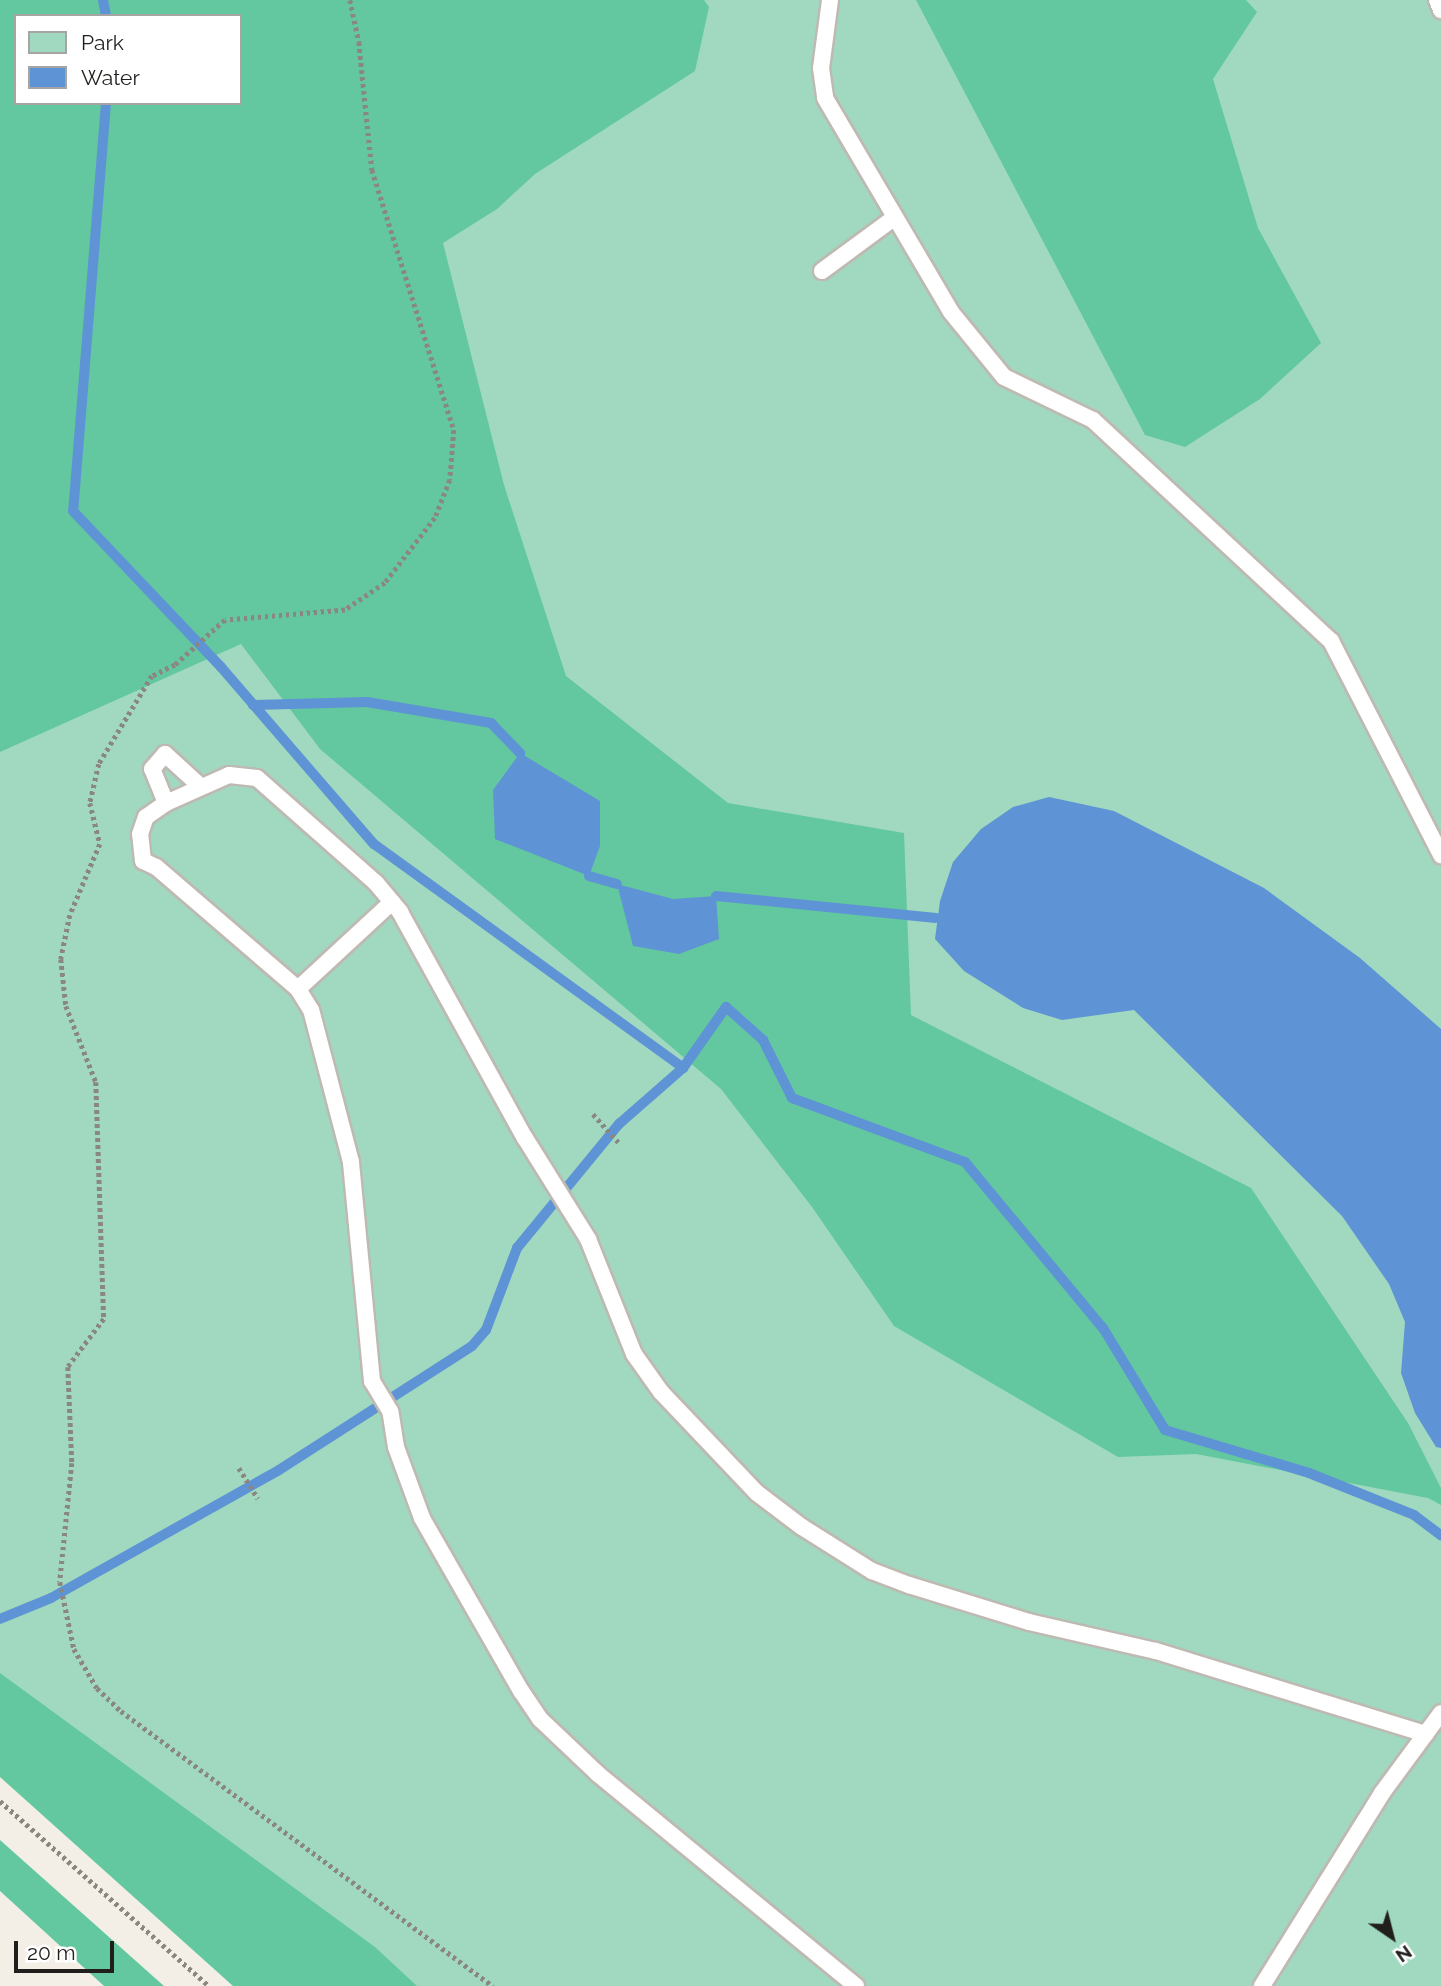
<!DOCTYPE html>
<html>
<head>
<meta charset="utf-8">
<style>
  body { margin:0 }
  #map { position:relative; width:1441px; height:1986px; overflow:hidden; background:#f3efe7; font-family:Raleway,sans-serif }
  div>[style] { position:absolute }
  .green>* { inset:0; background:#a0d9bf }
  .forest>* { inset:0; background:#63c89f }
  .water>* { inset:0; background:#5e94d5 }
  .stream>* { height:10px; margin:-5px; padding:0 5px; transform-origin:5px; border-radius:5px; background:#5e94d5 }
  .path>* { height:4.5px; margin-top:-2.25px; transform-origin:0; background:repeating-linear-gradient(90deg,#8a8781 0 3.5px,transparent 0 7px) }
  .roads { filter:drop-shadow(2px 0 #beb9b2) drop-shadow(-2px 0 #beb9b2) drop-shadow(0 2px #beb9b2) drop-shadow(0 -2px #beb9b2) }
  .lane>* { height:16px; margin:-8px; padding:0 8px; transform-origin:8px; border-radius:8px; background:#fff }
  span { translate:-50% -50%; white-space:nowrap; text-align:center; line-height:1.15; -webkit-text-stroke:7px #fff; paint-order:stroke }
  .legend { position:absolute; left:14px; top:14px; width:228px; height:91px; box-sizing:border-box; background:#fff; border:2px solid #a6a5a4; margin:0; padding:9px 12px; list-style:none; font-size:21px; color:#211f1c }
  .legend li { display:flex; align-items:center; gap:14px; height:35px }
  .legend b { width:35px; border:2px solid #a6a5a4 }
  .north { position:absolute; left:1357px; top:1902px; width:70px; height:70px; -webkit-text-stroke:5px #fff; paint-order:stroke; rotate:145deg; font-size:19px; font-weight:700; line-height:28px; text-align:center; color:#211f1c }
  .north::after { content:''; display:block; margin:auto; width:24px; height:32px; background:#211f1c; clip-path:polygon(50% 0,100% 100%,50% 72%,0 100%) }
  .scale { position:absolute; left:14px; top:1941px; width:100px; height:32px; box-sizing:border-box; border:4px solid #211f1c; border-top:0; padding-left:9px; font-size:21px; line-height:24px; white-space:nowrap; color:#211f1c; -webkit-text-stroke:5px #fff; paint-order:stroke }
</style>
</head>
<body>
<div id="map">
  <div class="green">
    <i style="clip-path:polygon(229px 0,1441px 0,1441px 1986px,341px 1986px,0 1727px,0 725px,240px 103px,240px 16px)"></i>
  </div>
  <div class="forest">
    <i style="clip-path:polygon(evenodd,0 0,704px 0,709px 7px,695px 71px,535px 174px,497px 209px,443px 243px,504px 485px,566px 676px,728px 803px,904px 833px,911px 1015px,1251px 1188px,1408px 1423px,1441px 1488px,1441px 1505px,1428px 1498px,1196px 1454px,1118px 1457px,894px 1326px,812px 1207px,721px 1089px,320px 749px,241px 644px,0 752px,0 0,16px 16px,240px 16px,240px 103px,16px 103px,16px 16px)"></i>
    <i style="clip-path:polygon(916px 0,1246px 0,1257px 12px,1213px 79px,1258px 228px,1321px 343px,1260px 399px,1185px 447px,1145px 435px)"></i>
    <i style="clip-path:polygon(0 1673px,375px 1947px,417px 1986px,233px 1986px,0 1777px)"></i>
    <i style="clip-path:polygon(0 1840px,164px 1986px,104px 1986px,0 1891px)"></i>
  </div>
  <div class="water">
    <i style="clip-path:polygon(520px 753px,600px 801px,600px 846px,589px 876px,495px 839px,493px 790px)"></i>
    <i style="clip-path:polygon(1049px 797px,1114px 811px,1264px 888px,1360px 958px,1441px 1029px,1441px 1448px,1436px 1447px,1415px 1413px,1401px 1373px,1405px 1322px,1389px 1284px,1342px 1216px,1134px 1010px,1062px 1020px,1023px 1008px,964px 971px,935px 939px,940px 901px,953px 862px,981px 829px,1013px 807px)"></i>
    <i style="clip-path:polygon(617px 884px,673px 899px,716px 896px,719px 939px,679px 954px,633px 946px)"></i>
  </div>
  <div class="stream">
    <i style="left:103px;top:0;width:16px;rotate:79deg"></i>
    <i style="left:106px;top:103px;width:409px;rotate:94.6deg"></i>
    <i style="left:73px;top:511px;width:215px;rotate:46.5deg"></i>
    <i style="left:221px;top:667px;width:234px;rotate:49.2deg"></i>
    <i style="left:374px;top:844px;width:382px;rotate:35.9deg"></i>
    <i style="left:253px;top:705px;width:114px;rotate:-1.5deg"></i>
    <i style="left:367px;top:702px;width:126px;rotate:9.6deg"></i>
    <i style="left:491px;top:723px;width:42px;rotate:46deg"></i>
    <i style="left:589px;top:876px;width:29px;rotate:16deg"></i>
    <i style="left:716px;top:896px;width:221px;rotate:5.7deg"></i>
    <i style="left:0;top:1619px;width:55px;rotate:-22.4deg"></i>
    <i style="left:51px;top:1598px;width:261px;rotate:-29.3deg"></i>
    <i style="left:279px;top:1470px;width:229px;rotate:-32.7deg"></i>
    <i style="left:472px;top:1346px;width:21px;rotate:-49deg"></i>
    <i style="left:486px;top:1330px;width:88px;rotate:-69.3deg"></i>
    <i style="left:517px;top:1248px;width:161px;rotate:-50.6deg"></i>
    <i style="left:619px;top:1124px;width:85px;rotate:-41.2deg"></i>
    <i style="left:683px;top:1068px;width:75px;rotate:-54.8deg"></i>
    <i style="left:726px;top:1007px;width:50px;rotate:41.7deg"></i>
    <i style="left:763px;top:1040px;width:65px;rotate:63.4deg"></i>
    <i style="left:792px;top:1098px;width:184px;rotate:20.3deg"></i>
    <i style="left:965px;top:1162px;width:216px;rotate:50.3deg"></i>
    <i style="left:1103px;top:1328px;width:119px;rotate:58.7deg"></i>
    <i style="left:1165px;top:1430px;width:150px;rotate:16.6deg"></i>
    <i style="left:1309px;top:1473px;width:113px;rotate:21.8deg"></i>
    <i style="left:1414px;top:1515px;width:34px;rotate:37deg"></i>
  </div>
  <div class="path">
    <i style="left:350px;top:0;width:43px;rotate:77.9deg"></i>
    <i style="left:359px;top:42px;width:129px;rotate:84.2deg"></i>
    <i style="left:372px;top:170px;width:273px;rotate:72.5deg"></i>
    <i style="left:454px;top:430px;width:50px;rotate:94.6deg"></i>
    <i style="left:450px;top:480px;width:41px;rotate:111.5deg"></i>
    <i style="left:435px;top:518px;width:82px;rotate:127.6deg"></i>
    <i style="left:385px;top:583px;width:48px;rotate:146deg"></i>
    <i style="left:345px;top:610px;width:120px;rotate:175.2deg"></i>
    <i style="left:225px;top:620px;width:67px;rotate:138deg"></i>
    <i style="left:175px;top:665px;width:25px;rotate:154deg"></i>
    <i style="left:152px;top:676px;width:103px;rotate:121.1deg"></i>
    <i style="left:99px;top:764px;width:40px;rotate:103deg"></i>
    <i style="left:90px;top:803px;width:42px;rotate:76.3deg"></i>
    <i style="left:100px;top:844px;width:77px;rotate:112.9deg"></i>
    <i style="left:70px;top:915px;width:45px;rotate:101.6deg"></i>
    <i style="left:61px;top:959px;width:47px;rotate:83.9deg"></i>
    <i style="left:66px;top:1006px;width:82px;rotate:68.5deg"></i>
    <i style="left:96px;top:1082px;width:237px;rotate:88.1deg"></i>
    <i style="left:104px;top:1319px;width:60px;rotate:126.9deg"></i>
    <i style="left:68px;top:1367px;width:96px;rotate:87.6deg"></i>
    <i style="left:72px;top:1463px;width:120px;rotate:95.8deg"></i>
    <i style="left:60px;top:1582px;width:68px;rotate:78.2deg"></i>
    <i style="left:74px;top:1649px;width:45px;rotate:59.5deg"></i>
    <i style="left:97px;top:1688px;width:33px;rotate:44deg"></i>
    <i style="left:121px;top:1711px;width:463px;rotate:36.5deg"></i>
    <i style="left:593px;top:1114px;width:38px;rotate:48deg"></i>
    <i style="left:239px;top:1468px;width:36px;rotate:58deg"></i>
    <i style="left:0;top:1801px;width:279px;rotate:41.5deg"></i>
  </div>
  <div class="roads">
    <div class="lane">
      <i style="left:830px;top:0;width:69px;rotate:97.5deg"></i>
      <i style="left:821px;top:68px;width:30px;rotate:82deg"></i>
      <i style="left:825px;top:98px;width:248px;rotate:59.5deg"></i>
      <i style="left:951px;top:312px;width:84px;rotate:50.8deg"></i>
      <i style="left:1004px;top:377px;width:99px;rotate:25.8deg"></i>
      <i style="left:1093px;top:420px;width:325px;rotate:42.9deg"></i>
      <i style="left:1331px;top:641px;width:241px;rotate:62.8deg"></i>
      <i style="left:1437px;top:0;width:11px;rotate:68deg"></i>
      <i style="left:822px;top:271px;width:89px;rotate:-36.4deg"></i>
      <i style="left:166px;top:803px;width:37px;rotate:-112deg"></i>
      <i style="left:152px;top:769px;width:20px;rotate:-49deg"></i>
      <i style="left:165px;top:754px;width:47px;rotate:42.4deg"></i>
      <i style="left:298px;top:989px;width:128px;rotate:-42.8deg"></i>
      <i style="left:856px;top:1986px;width:334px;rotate:-140.6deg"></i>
      <i style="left:598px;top:1774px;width:80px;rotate:-136.5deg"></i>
      <i style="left:540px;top:1719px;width:34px;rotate:-124deg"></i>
      <i style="left:521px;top:1691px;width:199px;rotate:-119.8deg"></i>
      <i style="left:422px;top:1518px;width:76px;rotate:-110.1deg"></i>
      <i style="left:396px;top:1447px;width:36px;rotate:-99deg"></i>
      <i style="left:390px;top:1411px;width:35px;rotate:-121deg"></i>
      <i style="left:372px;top:1381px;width:220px;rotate:-95.5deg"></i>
      <i style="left:351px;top:1162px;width:157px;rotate:-104.7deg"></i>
      <i style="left:311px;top:1010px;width:25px;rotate:-122deg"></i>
      <i style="left:298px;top:989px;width:187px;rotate:-139.3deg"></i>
      <i style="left:156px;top:867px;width:14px;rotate:-155deg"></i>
      <i style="left:143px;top:861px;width:27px;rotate:-96deg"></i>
      <i style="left:140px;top:834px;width:18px;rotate:-71deg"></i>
      <i style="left:146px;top:817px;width:24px;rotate:-35deg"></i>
      <i style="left:166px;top:803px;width:69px;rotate:-24deg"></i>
      <i style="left:229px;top:775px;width:28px;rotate:6deg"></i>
      <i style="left:257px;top:778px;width:159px;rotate:41.4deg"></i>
      <i style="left:376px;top:883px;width:38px;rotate:50deg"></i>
      <i style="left:400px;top:912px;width:258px;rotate:61.1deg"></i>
      <i style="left:525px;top:1138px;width:119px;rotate:58deg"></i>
      <i style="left:588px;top:1239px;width:124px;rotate:68.2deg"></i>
      <i style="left:634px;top:1354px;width:47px;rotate:54.6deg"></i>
      <i style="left:661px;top:1392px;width:139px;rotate:46.5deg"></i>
      <i style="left:757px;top:1493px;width:56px;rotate:37.1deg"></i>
      <i style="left:802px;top:1527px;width:83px;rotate:32.2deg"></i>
      <i style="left:872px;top:1571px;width:40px;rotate:21deg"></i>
      <i style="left:909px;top:1585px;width:126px;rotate:17.1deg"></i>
      <i style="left:1029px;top:1622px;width:130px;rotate:12.9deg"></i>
      <i style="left:1156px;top:1651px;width:282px;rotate:17.1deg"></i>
      <i style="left:1262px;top:1986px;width:227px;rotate:-58.1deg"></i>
      <i style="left:1382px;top:1793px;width:99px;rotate:-53.6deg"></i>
    </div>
  </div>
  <ul class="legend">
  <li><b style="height:19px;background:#a0d9bf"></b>Park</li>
  <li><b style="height:19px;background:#5e94d5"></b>Water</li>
  </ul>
  <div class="north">N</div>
  <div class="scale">20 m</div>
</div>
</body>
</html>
